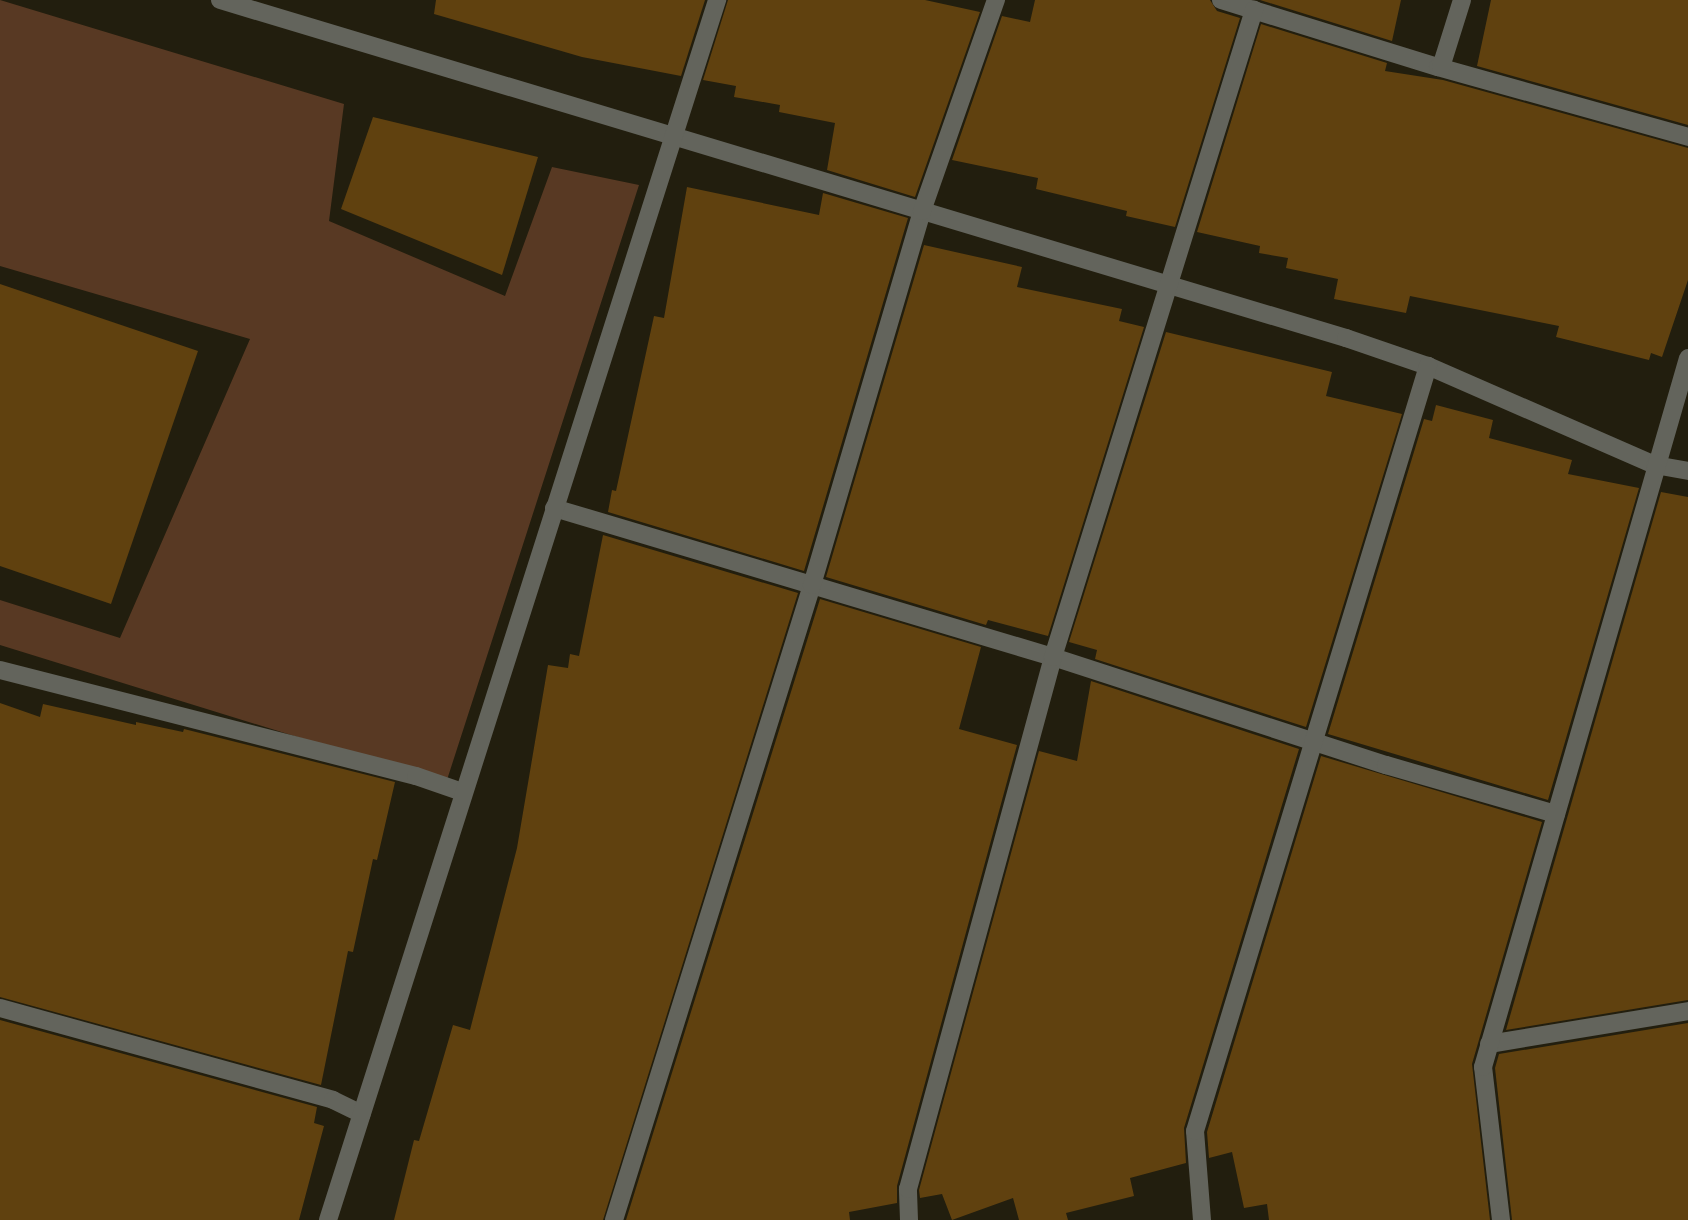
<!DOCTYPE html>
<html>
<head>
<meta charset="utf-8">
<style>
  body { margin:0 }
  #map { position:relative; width:1688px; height:1220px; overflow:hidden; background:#221e0e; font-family:"Fira Sans",sans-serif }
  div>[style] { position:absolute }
  .green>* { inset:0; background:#583923 }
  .building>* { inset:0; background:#60410f }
  .minor>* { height:18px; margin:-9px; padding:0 9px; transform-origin:9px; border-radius:9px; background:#63645c }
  span { translate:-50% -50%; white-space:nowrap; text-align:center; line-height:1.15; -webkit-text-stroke:5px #0a0803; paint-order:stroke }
</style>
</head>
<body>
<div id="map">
  <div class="green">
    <i style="clip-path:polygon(0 0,344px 104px,329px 221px,505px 296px,552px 167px,639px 185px,446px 783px,0 645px,0 600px,120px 638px,250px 339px,0 266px)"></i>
  </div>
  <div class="building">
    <i style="clip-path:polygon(436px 0,705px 0,681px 76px,582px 57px,434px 14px)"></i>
    <i style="clip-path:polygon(728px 0,925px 0,980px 12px,915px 197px,827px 170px,835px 123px,779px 112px,780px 105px,734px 97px,736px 86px,703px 80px)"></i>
    <i style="clip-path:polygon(1035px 0,1210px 0,1217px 11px,1240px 18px,1175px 227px,1126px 216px,1127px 211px,1036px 189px,1038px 178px,952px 160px,1002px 16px,1030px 22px)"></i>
    <i style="clip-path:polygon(1260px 0,1401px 0,1392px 41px)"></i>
    <i style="clip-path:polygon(1491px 0,1688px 0,1688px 125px,1477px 66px)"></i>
    <i style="clip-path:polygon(1261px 24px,1387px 63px,1385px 71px,1443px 80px,1688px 148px,1688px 280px,1662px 357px,1651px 353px,1649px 360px,1556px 337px,1559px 326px,1410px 296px,1406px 313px,1334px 299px,1338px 279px,1286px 268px,1288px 258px,1259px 253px,1260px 246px,1197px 232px)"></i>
    <i style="clip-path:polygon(373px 117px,538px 157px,502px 275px,341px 209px)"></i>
    <i style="clip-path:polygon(687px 187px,819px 215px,823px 193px,908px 218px,804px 571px,608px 512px,612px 490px,616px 491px,654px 316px,664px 318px)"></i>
    <i style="clip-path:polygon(924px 245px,1022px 267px,1017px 287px,1122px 309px,1119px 321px,1144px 327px,1048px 636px,988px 620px,986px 625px,826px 577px)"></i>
    <i style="clip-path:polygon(0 284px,198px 351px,111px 604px,0 566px)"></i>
    <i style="clip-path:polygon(1166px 332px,1332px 372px,1326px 396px,1402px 414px,1306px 727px,1095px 659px,1097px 650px,1069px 642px)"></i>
    <i style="clip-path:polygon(1436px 405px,1493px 420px,1489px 438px,1572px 460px,1568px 474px,1639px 488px,1548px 800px,1328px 734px,1424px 419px,1432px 421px)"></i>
    <i style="clip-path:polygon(1661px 492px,1688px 497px,1688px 1000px,1506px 1030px)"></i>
    <i style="clip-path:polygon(603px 535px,798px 593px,603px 1220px,394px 1220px,414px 1140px,419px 1141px,453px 1025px,470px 1030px,517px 848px,548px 665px,568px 668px,570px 654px,579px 656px)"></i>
    <i style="clip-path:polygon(820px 599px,981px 647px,959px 729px,1017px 745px,897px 1186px,897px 1203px,849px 1212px,850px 1220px,626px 1220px)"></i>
    <i style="clip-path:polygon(1091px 681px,1299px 749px,1184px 1128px,1186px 1163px,1130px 1178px,1134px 1196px,1066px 1213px,1068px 1220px,1019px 1220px,1013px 1198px,952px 1220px,942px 1194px,920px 1198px,919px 1190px,1039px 751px,1077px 761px)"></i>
    <i style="clip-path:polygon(0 703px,40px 717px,43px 704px,136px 725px,136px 722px,183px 732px,184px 729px,395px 782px,377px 860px,373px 859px,353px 952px,348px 951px,321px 1085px,0 997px)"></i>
    <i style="clip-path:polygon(1321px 756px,1542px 822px,1472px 1064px,1490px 1220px,1269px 1220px,1267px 1204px,1244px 1208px,1232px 1152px,1209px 1158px,1207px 1132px)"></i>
    <i style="clip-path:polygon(0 1020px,317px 1107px,314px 1123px,324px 1126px,299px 1220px,0 1220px)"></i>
    <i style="clip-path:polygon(1688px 1023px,1688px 1220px,1512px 1220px,1495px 1068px,1499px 1054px)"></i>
  </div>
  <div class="minor">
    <i style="left:220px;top:0;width:1176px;rotate:16.71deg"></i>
    <i style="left:1346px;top:338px;width:87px;rotate:18.9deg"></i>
    <i style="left:1428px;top:366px;width:248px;rotate:23.6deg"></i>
    <i style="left:1655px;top:465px;width:34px;rotate:10deg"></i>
    <i style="left:1221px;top:0;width:227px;rotate:17.2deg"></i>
    <i style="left:1438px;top:67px;width:260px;rotate:15.6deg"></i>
    <i style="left:1441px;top:67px;width:70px;rotate:-72.6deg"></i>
    <i style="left:554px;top:508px;width:521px;rotate:16.63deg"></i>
    <i style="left:1053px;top:657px;width:350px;rotate:18deg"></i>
    <i style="left:1386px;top:765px;width:177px;rotate:16.1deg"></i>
    <i style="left:0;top:670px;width:429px;rotate:14.3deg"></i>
    <i style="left:416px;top:776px;width:49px;rotate:19.2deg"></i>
    <i style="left:0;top:1008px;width:345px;rotate:15.4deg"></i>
    <i style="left:333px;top:1100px;width:32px;rotate:26deg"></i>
    <i style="left:1489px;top:1044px;width:202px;rotate:-9.4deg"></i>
    <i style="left:328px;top:1220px;width:1281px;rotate:-72.31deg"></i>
    <i style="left:614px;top:1220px;width:665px;rotate:-72.68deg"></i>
    <i style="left:812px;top:585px;width:390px;rotate:-73.6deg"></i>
    <i style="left:922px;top:211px;width:224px;rotate:-70.7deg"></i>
    <i style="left:909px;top:1220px;width:31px;rotate:-92deg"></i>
    <i style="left:908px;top:1189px;width:551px;rotate:-74.75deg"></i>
    <i style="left:1053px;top:657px;width:678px;rotate:-72.74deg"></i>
    <i style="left:1202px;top:1220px;width:89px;rotate:-94.5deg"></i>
    <i style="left:1195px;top:1131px;width:800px;rotate:-73.06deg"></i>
    <i style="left:1501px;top:1220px;width:154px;rotate:-96.7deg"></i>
    <i style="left:1483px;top:1067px;width:738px;rotate:-73.87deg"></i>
  </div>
</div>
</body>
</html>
